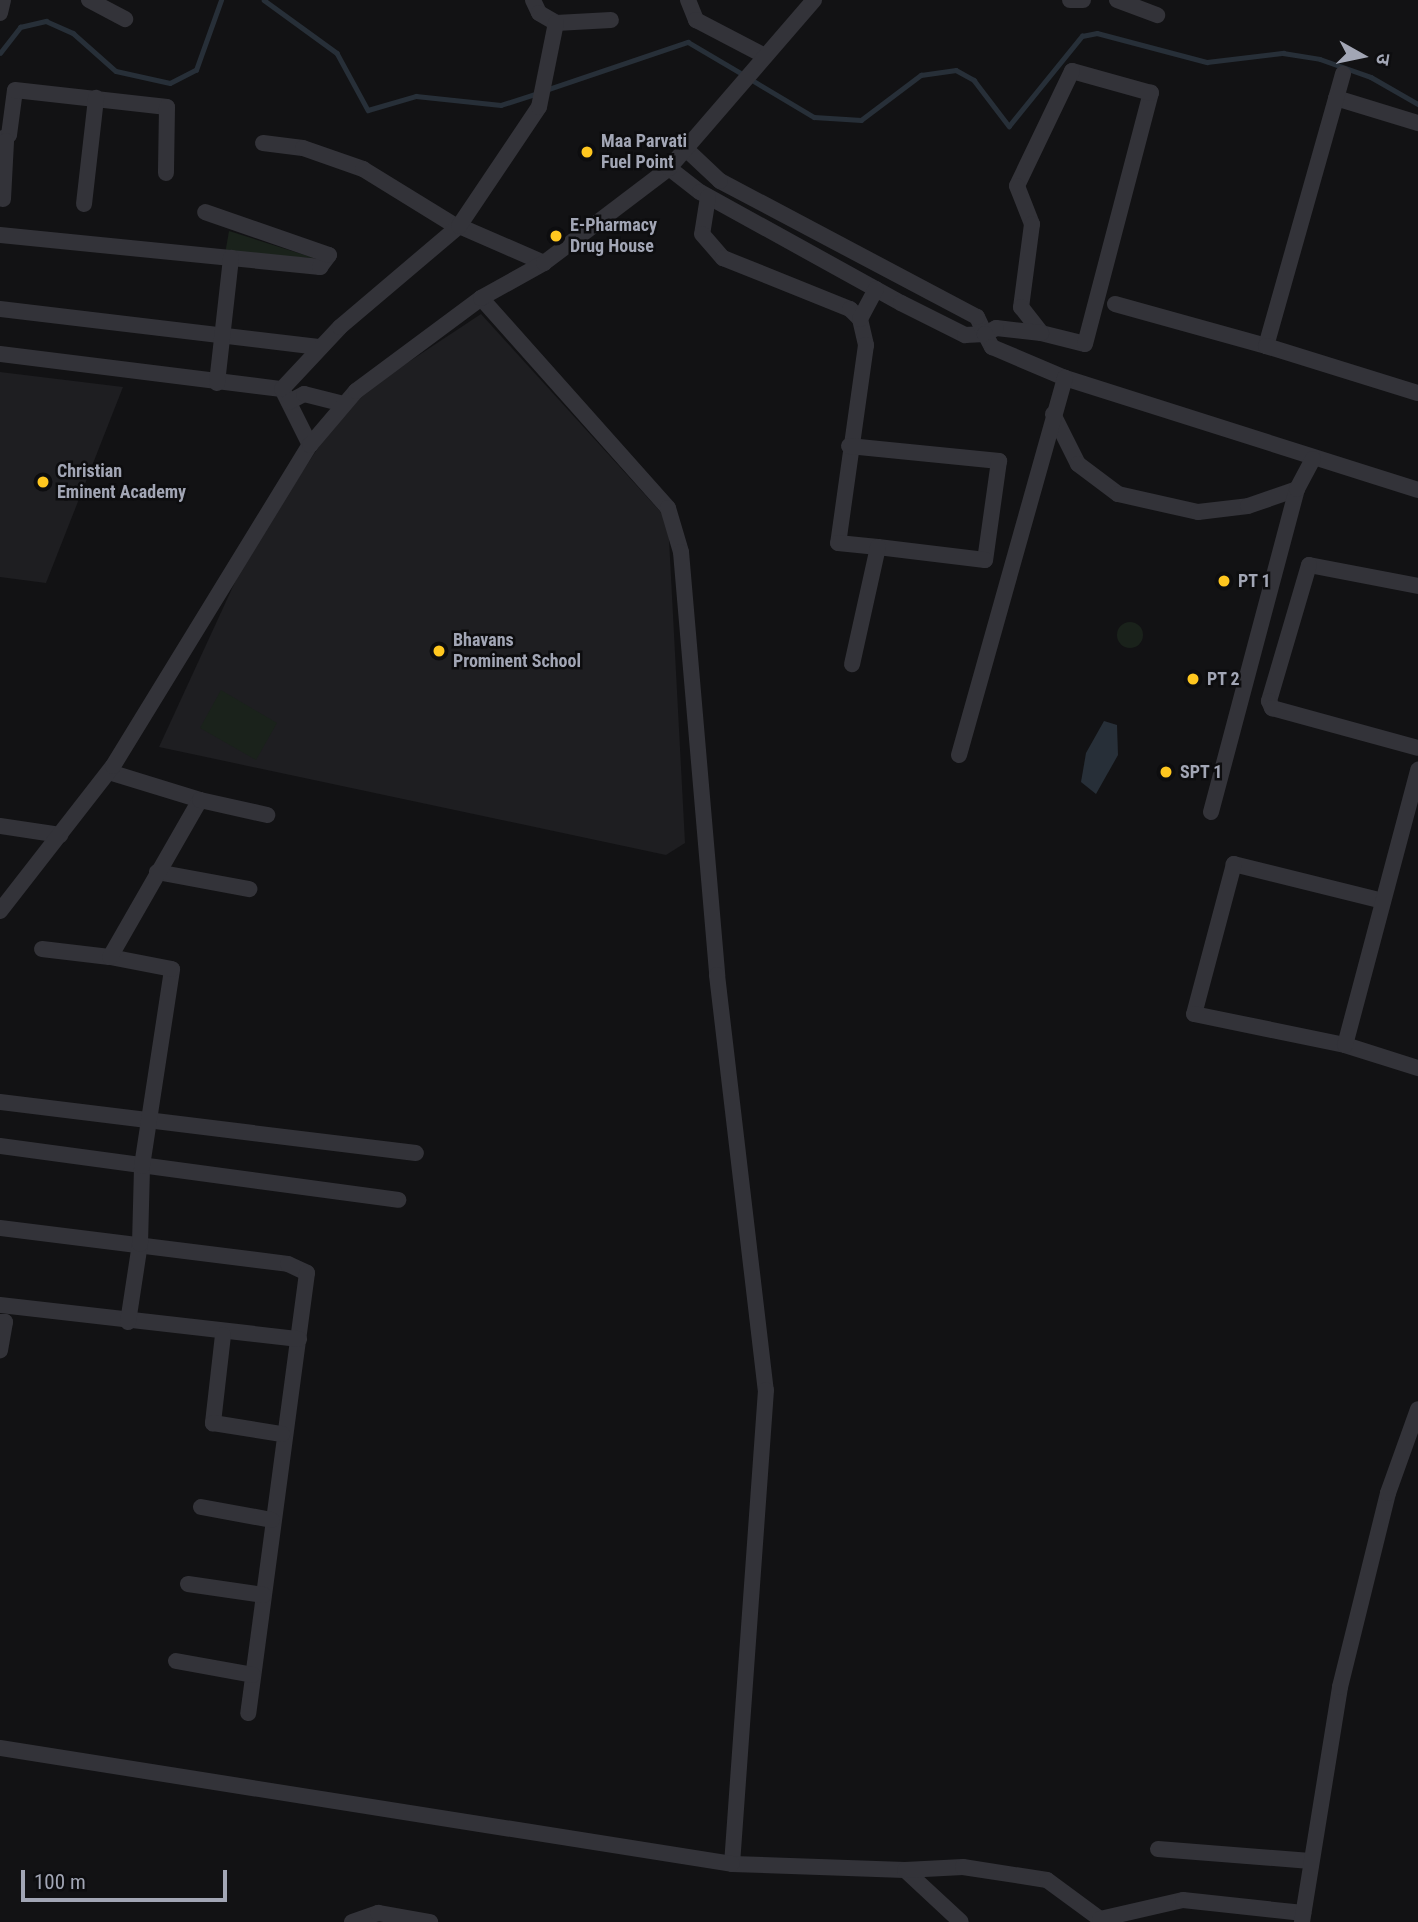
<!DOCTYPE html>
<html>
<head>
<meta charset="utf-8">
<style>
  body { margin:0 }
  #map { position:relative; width:1418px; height:1922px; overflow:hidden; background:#121214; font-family:"Roboto Condensed","Noto Sans Devanagari",sans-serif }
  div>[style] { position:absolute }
  .built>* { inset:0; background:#1e1e21 }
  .green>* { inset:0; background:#1a221b }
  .round { border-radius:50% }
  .water>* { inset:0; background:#272f38 }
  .stream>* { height:4.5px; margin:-2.25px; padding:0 2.25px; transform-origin:2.25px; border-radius:2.25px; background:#272f38 }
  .minor>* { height:16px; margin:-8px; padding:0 8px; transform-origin:8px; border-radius:8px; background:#333339 }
  .dots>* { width:19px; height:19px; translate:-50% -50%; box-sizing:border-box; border:4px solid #0d0d0f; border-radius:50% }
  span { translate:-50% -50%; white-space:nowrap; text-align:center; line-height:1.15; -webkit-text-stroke:5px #0d0d0f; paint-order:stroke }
  .poi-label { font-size:18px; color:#a2a6b5; font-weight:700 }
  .left { translate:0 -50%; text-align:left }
  .north { position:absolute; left:1327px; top:21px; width:70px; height:70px; -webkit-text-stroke:5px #0d0d0f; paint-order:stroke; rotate:99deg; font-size:19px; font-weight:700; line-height:28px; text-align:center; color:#a2a6b5 }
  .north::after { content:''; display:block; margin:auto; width:24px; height:32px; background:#a2a6b5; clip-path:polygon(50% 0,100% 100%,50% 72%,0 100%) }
  .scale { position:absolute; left:21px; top:1870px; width:206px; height:32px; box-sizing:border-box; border:4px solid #a2a6b5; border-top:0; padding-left:9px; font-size:21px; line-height:24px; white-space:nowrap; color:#a2a6b5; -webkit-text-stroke:5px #0d0d0f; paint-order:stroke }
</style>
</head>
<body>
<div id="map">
  <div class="built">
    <i style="clip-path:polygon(481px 314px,668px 520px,685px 843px,666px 855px,159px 747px,247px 556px,348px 402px)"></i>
    <i style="clip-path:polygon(0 372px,123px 387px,46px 583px,0 577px)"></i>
  </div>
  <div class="green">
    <i style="clip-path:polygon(229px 231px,314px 258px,225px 254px)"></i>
    <i class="round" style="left:1117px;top:622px;width:26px;height:26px"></i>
    <i style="clip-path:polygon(221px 690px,277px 723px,256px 760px,200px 728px)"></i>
  </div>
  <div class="water">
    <i style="clip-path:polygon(1104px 721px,1117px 725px,1118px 755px,1096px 794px,1081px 782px,1086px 753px)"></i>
  </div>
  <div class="stream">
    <i style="left:264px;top:0;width:90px;rotate:36deg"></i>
    <i style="left:337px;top:53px;width:65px;rotate:61.5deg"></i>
    <i style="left:368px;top:110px;width:50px;rotate:-16.3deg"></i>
    <i style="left:416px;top:96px;width:85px;rotate:6deg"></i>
    <i style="left:501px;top:105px;width:39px;rotate:-18deg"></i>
    <i style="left:0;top:53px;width:33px;rotate:-52deg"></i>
    <i style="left:20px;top:27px;width:27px;rotate:-13deg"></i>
    <i style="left:46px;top:21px;width:30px;rotate:24deg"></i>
    <i style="left:73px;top:33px;width:57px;rotate:41.5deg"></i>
    <i style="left:116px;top:71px;width:55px;rotate:12.5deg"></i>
    <i style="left:170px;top:83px;width:29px;rotate:-27deg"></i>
    <i style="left:196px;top:70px;width:74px;rotate:-70.3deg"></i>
    <i style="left:752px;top:80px;width:72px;rotate:30.8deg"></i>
    <i style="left:814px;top:117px;width:47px;rotate:3.7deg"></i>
    <i style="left:861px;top:120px;width:75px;rotate:-36.9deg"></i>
    <i style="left:921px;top:75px;width:35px;rotate:-8deg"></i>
    <i style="left:956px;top:70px;width:21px;rotate:29deg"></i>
    <i style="left:974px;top:80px;width:58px;rotate:52.7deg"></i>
    <i style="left:1009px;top:126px;width:116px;rotate:-51deg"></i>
    <i style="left:1082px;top:36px;width:15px;rotate:-11deg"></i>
    <i style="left:1097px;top:33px;width:114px;rotate:14.8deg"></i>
    <i style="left:1207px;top:62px;width:77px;rotate:-6.8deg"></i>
    <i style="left:1283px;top:53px;width:37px;rotate:9deg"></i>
    <i style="left:1320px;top:59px;width:54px;rotate:19.4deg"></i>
    <i style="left:1371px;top:77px;width:54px;rotate:29.9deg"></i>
    <i style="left:546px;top:90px;width:150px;rotate:-18.7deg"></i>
    <i style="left:688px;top:42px;width:65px;rotate:30.5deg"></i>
  </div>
  <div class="minor">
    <i style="left:89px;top:0;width:41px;rotate:27.8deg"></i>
    <i style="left:533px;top:0;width:14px;rotate:65deg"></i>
    <i style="left:539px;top:13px;width:20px;rotate:30deg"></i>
    <i style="left:556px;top:23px;width:55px;rotate:-3.1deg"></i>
    <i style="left:688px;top:0;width:22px;rotate:68deg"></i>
    <i style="left:696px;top:20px;width:76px;rotate:27.6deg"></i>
    <i style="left:1070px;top:0;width:13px"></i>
    <i style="left:1117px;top:0;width:43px;rotate:20.6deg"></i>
    <i style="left:0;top:13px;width:13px;rotate:-77deg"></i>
    <i style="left:1336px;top:98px;width:86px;rotate:17deg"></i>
    <i style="left:0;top:140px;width:10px;rotate:-29deg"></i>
    <i style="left:9px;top:135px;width:45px;rotate:-82.4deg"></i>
    <i style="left:15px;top:90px;width:153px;rotate:6.4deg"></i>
    <i style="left:167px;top:107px;width:66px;rotate:90.9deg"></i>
    <i style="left:263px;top:143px;width:40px;rotate:7.1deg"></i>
    <i style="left:303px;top:148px;width:64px;rotate:19.3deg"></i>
    <i style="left:363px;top:169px;width:107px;rotate:31.6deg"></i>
    <i style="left:669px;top:168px;width:39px;rotate:38deg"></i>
    <i style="left:700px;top:192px;width:230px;rotate:28.9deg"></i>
    <i style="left:901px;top:303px;width:72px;rotate:26.6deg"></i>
    <i style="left:965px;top:335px;width:20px;rotate:-3deg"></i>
    <i style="left:985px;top:334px;width:19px;rotate:-115deg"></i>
    <i style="left:977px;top:317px;width:291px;rotate:-152.1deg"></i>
    <i style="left:720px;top:181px;width:44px;rotate:-136.8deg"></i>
    <i style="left:708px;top:197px;width:37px;rotate:99deg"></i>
    <i style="left:702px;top:234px;width:32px;rotate:49deg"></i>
    <i style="left:723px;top:258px;width:137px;rotate:21.9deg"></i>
    <i style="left:850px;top:309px;width:14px;rotate:45deg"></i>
    <i style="left:860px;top:319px;width:27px;rotate:77deg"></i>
    <i style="left:866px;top:345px;width:200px;rotate:98deg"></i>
    <i style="left:838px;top:543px;width:40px;rotate:5.7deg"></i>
    <i style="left:3px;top:199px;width:58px;rotate:-87deg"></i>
    <i style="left:84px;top:204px;width:107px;rotate:-83.5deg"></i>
    <i style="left:459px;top:226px;width:93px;rotate:23.5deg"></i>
    <i style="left:0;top:235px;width:322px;rotate:5.7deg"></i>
    <i style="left:320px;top:267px;width:15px;rotate:-53deg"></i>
    <i style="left:329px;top:255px;width:131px;rotate:-160.9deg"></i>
    <i style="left:481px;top:298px;width:281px;rotate:48.3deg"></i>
    <i style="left:668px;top:508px;width:46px;rotate:73.5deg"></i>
    <i style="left:681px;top:552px;width:425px;rotate:85.1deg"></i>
    <i style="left:717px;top:975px;width:418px;rotate:83.3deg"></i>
    <i style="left:766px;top:1390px;width:475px;rotate:94.1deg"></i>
    <i style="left:732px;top:1864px;width:173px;rotate:2deg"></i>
    <i style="left:905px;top:1870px;width:76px;rotate:42.9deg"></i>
    <i style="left:1115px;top:304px;width:157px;rotate:15.5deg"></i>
    <i style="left:1266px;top:346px;width:283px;rotate:-74.2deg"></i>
    <i style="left:0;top:309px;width:323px;rotate:6.8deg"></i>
    <i style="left:860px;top:319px;width:34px;rotate:-62deg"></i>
    <i style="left:1041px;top:333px;width:45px;rotate:14deg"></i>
    <i style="left:1085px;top:344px;width:260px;rotate:-75.3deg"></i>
    <i style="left:1151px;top:93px;width:82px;rotate:-164.4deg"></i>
    <i style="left:1072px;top:71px;width:127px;rotate:115.6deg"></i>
    <i style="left:1017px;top:186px;width:41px;rotate:68.5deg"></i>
    <i style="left:1032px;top:224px;width:84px;rotate:97.5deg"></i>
    <i style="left:1021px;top:307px;width:33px;rotate:52deg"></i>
    <i style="left:1041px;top:333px;width:45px;rotate:-173.7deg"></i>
    <i style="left:996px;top:328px;width:13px;rotate:151deg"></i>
    <i style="left:985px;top:334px;width:15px;rotate:62deg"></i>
    <i style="left:992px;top:347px;width:79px;rotate:23deg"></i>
    <i style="left:1065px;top:378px;width:370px;rotate:17.6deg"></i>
    <i style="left:1266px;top:346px;width:159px;rotate:17.2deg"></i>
    <i style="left:0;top:354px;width:284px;rotate:7.1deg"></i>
    <i style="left:282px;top:389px;width:63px;rotate:63.4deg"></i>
    <i style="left:217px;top:383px;width:126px;rotate:-83.6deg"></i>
    <i style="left:282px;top:389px;width:85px;rotate:-46.9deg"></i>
    <i style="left:340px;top:327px;width:156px;rotate:-40.3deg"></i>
    <i style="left:459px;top:226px;width:143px;rotate:-56.1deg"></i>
    <i style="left:539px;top:107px;width:86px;rotate:-78.6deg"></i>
    <i style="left:289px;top:402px;width:17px;rotate:-28deg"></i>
    <i style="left:304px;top:394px;width:41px;rotate:14deg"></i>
    <i style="left:1053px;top:414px;width:56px;rotate:63.4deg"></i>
    <i style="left:1078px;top:464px;width:50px;rotate:36.9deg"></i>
    <i style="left:1118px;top:494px;width:82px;rotate:12.7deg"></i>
    <i style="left:1198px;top:512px;width:50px;rotate:-6.8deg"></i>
    <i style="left:1248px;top:506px;width:52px;rotate:-19.1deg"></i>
    <i style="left:849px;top:446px;width:151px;rotate:5.7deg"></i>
    <i style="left:999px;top:461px;width:100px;rotate:98deg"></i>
    <i style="left:985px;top:560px;width:108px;rotate:-173.1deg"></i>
    <i style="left:878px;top:547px;width:120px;rotate:102.5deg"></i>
    <i style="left:1418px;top:586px;width:111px;rotate:-169.1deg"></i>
    <i style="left:1309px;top:565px;width:142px;rotate:106.4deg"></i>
    <i style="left:1269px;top:701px;width:8px;rotate:67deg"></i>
    <i style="left:1272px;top:708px;width:151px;rotate:15.3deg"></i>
    <i style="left:959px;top:755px;width:392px;rotate:-74.3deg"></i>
    <i style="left:109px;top:772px;width:95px;rotate:17.1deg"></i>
    <i style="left:1211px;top:812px;width:334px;rotate:-75.1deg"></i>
    <i style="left:1297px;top:489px;width:34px;rotate:-62deg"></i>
    <i style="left:0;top:826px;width:61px;rotate:8.5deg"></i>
    <i style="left:157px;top:872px;width:94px;rotate:10.5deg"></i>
    <i style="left:1383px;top:901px;width:154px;rotate:-166.1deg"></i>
    <i style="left:1234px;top:864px;width:155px;rotate:104.9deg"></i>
    <i style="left:1194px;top:1014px;width:154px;rotate:11.6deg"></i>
    <i style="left:1345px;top:1045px;width:77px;rotate:17.5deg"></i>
    <i style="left:0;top:911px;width:184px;rotate:-52.1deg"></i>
    <i style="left:113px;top:766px;width:377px;rotate:-58.5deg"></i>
    <i style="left:310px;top:445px;width:71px;rotate:-49.6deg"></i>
    <i style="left:356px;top:391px;width:156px;rotate:-36.6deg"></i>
    <i style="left:481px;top:298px;width:72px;rotate:-29.1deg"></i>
    <i style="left:544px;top:263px;width:157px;rotate:-37.2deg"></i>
    <i style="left:669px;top:168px;width:222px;rotate:-49.2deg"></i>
    <i style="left:42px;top:949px;width:68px;rotate:6.7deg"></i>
    <i style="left:1345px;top:1045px;width:285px;rotate:-75.1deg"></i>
    <i style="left:0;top:1102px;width:419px;rotate:7deg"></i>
    <i style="left:0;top:1146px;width:402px;rotate:7.7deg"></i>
    <i style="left:0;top:1228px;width:290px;rotate:7.1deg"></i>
    <i style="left:288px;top:1264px;width:21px;rotate:25deg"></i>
    <i style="left:307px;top:1273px;width:444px;rotate:97.6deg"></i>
    <i style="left:0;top:1305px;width:301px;rotate:6.5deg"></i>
    <i style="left:0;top:1322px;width:5px"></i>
    <i style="left:5px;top:1322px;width:29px;rotate:100deg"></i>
    <i style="left:128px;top:1322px;width:79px;rotate:-81.3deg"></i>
    <i style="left:140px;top:1244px;width:78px;rotate:-88.5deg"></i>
    <i style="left:142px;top:1166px;width:199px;rotate:-81.3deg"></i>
    <i style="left:172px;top:969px;width:63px;rotate:-169deg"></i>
    <i style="left:110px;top:957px;width:181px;rotate:-60.2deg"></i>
    <i style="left:200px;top:800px;width:69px;rotate:12.6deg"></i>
    <i style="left:223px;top:1335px;width:89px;rotate:96.5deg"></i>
    <i style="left:213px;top:1423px;width:70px;rotate:9.1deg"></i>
    <i style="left:201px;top:1507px;width:72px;rotate:10.4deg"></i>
    <i style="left:188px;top:1584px;width:76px;rotate:8.3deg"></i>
    <i style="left:176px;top:1661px;width:78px;rotate:10.3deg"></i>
    <i style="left:0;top:1748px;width:741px;rotate:9deg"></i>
    <i style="left:1158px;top:1849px;width:153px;rotate:4.5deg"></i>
    <i style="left:905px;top:1870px;width:58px;rotate:-3deg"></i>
    <i style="left:963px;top:1867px;width:85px;rotate:8.8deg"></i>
    <i style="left:1047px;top:1880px;width:66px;rotate:36.3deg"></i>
    <i style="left:1100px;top:1919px;width:85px;rotate:-12.9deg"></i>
    <i style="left:1183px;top:1900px;width:121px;rotate:6.2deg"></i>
    <i style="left:352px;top:1922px;width:28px;rotate:-19deg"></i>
    <i style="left:378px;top:1913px;width:53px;rotate:9.8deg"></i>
    <i style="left:1302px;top:1922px;width:238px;rotate:-80.8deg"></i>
    <i style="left:1340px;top:1687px;width:200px;rotate:-76.1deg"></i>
    <i style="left:1388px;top:1493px;width:89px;rotate:-70.3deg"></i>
  </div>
  <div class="dots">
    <i style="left:587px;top:152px;background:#ffc71f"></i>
    <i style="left:556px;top:236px;background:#ffc71f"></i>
    <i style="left:43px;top:482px;background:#ffc71f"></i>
    <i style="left:1224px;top:581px;background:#ffc71f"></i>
    <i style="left:439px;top:651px;background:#ffc71f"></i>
    <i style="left:1193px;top:679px;background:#ffc71f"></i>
    <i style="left:1166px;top:772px;background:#ffc71f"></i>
  </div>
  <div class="poi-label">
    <span class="left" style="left:601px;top:152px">Maa Parvati<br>Fuel Point</span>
    <span class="left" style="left:570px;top:236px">E-Pharmacy<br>Drug House</span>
    <span class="left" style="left:57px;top:482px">Christian<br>Eminent Academy</span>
    <span class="left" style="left:1238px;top:581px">PT 1</span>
    <span class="left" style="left:453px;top:651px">Bhavans<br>Prominent School</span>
    <span class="left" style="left:1207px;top:679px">PT 2</span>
    <span class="left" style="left:1180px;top:772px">SPT 1</span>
  </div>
  <div class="north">उ</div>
  <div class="scale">100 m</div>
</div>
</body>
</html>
